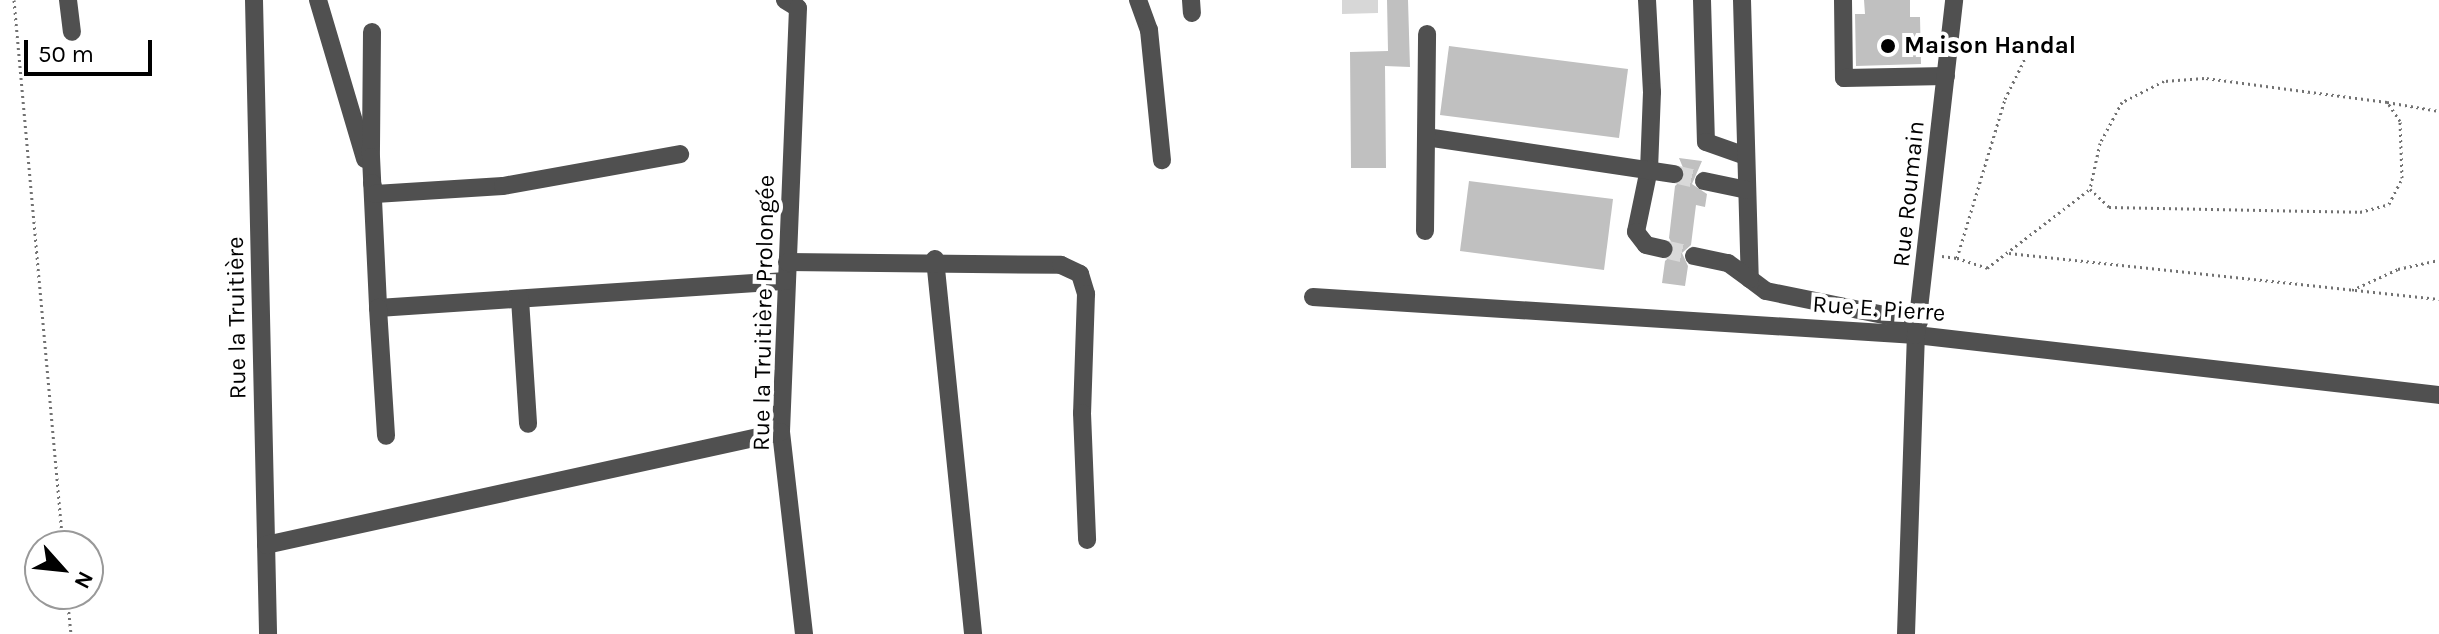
<!DOCTYPE html>
<html>
<head>
<meta charset="utf-8">
<style>
  body { margin:0 }
  #map { position:relative; width:2439px; height:634px; overflow:hidden; background:#fff; font-family:Karla,sans-serif }
  div>[style] { position:absolute }
  .green>* { inset:0; background:#d7d7d7 }
  .building>* { inset:0; background:#c0c0c0 }
  .minor-tunnel>* { height:18px; margin-top:-9px; transform-origin:0; background:repeating-linear-gradient(90deg,#d9d9d9 0 18px,transparent 0 27px) }
  .path>* { height:3px; margin-top:-1.5px; transform-origin:0; background:repeating-linear-gradient(90deg,#727272 0 2px,transparent 0 6px) }
  .minor>* { height:18px; margin:-9px; padding:0 9px; transform-origin:9px; border-radius:9px; background:#505050 }
  .dots>* { width:22px; height:22px; translate:-50% -50%; box-sizing:border-box; border:4px solid #fff; border-radius:50% }
  span { translate:-50% -50%; white-space:nowrap; text-align:center; line-height:1.15; -webkit-text-stroke:8px #fff; paint-order:stroke }
  .poi-label { font-size:24px; color:#000; font-weight:700 }
  .left { translate:0 -50%; text-align:left }
  .street-label { font-size:24px; color:#000 }
  .north { position:absolute; left:24px; top:530px; width:80px; height:80px; box-sizing:border-box; background:#fff; border:2px solid #999; border-radius:50%; rotate:117deg; font-size:22px; font-weight:700; line-height:32px; text-align:center; color:#000 }
  .north::after { content:''; display:block; margin:auto; width:28px; height:36px; background:#000; clip-path:polygon(50% 0,100% 100%,50% 72%,0 100%) }
  .scale { position:absolute; left:24px; top:40px; width:128px; height:36px; box-sizing:border-box; border:4px solid #000; border-top:0; padding-left:10px; font-size:24px; line-height:28px; white-space:nowrap; color:#000; -webkit-text-stroke:6px #fff; paint-order:stroke }
</style>
</head>
<body>
<div id="map">
  <div class="green">
    <i style="clip-path:polygon(1342px 0,1378px 0,1378px 13px,1342px 14px)"></i>
  </div>
  <div class="building">
    <i style="clip-path:polygon(1387px 0,1408px 0,1410px 67px,1385px 66px,1386px 168px,1351px 168px,1350px 52px,1388px 51px)"></i>
    <i style="clip-path:polygon(1864px 0,1910px 0,1910px 17px,1920px 17px,1921px 64px,1856px 66px,1855px 14px,1865px 14px)"></i>
    <i style="clip-path:polygon(1449px 46px,1628px 69px,1619px 138px,1440px 115px)"></i>
    <i style="clip-path:polygon(1679px 158px,1702px 161px,1692px 184px,1707px 194px,1705px 207px,1696px 205px,1691px 245px,1682px 253px,1688px 266px,1685px 286px,1662px 283px,1665px 261px,1676px 251px,1669px 238px,1675px 186px,1686px 175px)"></i>
    <i style="clip-path:polygon(1469px 181px,1613px 199px,1604px 270px,1460px 251px)"></i>
  </div>
  <div class="minor-tunnel">
    <i style="left:1674px;top:174px;width:31px;rotate:13deg"></i>
    <i style="left:1664px;top:249px;width:31px;rotate:13deg"></i>
  </div>
  <div class="path">
    <i style="left:14px;top:0;width:548px;rotate:84.87deg"></i>
    <i style="left:2387px;top:102px;width:53px;rotate:9.8deg"></i>
    <i style="left:2009px;top:253px;width:432px;rotate:6.1deg"></i>
    <i style="left:1942px;top:256px;width:15px;rotate:8deg"></i>
    <i style="left:1957px;top:258px;width:166px;rotate:-73.2deg"></i>
    <i style="left:2005px;top:99px;width:70px;rotate:-63.8deg"></i>
    <i style="left:1957px;top:258px;width:32px;rotate:18deg"></i>
    <i style="left:1987px;top:268px;width:130px;rotate:-37.5deg"></i>
    <i style="left:2090px;top:189px;width:26px;rotate:43deg"></i>
    <i style="left:2109px;top:207px;width:251px;rotate:1.1deg"></i>
    <i style="left:2360px;top:212px;width:30px;rotate:-15deg"></i>
    <i style="left:2389px;top:204px;width:29px;rotate:-63deg"></i>
    <i style="left:2402px;top:178px;width:57px;rotate:-92deg"></i>
    <i style="left:2400px;top:121px;width:23px;rotate:-124deg"></i>
    <i style="left:2387px;top:102px;width:185px;rotate:-172.5deg"></i>
    <i style="left:2204px;top:78px;width:40px;rotate:175.7deg"></i>
    <i style="left:2164px;top:81px;width:47px;rotate:153.4deg"></i>
    <i style="left:2122px;top:102px;width:47px;rotate:118.2deg"></i>
    <i style="left:2100px;top:143px;width:47px;rotate:102.3deg"></i>
    <i style="left:2352px;top:290px;width:51px;rotate:-24.5deg"></i>
    <i style="left:2398px;top:269px;width:42px;rotate:-12.4deg"></i>
    <i style="left:67px;top:594px;width:40px;rotate:84.3deg"></i>
  </div>
  <div class="minor">
    <i style="left:68px;top:0;width:32px;rotate:83deg"></i>
    <i style="left:254px;top:0;width:634px;rotate:88.73deg"></i>
    <i style="left:318px;top:0;width:166px;rotate:73.5deg"></i>
    <i style="left:785px;top:0;width:15px;rotate:32deg"></i>
    <i style="left:798px;top:8px;width:424px;rotate:92.3deg"></i>
    <i style="left:781px;top:432px;width:203px;rotate:83.5deg"></i>
    <i style="left:1138px;top:0;width:32px;rotate:70deg"></i>
    <i style="left:1149px;top:30px;width:131px;rotate:84.3deg"></i>
    <i style="left:1191px;top:0;width:13px;rotate:86deg"></i>
    <i style="left:1647px;top:0;width:92px;rotate:86.9deg"></i>
    <i style="left:1652px;top:92px;width:77px;rotate:92.2deg"></i>
    <i style="left:1649px;top:169px;width:64px;rotate:101.7deg"></i>
    <i style="left:1636px;top:232px;width:16px;rotate:52deg"></i>
    <i style="left:1646px;top:245px;width:18px;rotate:13deg"></i>
    <i style="left:1702px;top:0;width:142px;rotate:88.4deg"></i>
    <i style="left:1706px;top:142px;width:42px;rotate:19.3deg"></i>
    <i style="left:1742px;top:0;width:279px;rotate:88.4deg"></i>
    <i style="left:1750px;top:279px;width:20px;rotate:37deg"></i>
    <i style="left:1766px;top:291px;width:156px;rotate:11.5deg"></i>
    <i style="left:1843px;top:0;width:78px;rotate:89.3deg"></i>
    <i style="left:1844px;top:78px;width:102px;rotate:-1.1deg"></i>
    <i style="left:372px;top:32px;width:125px;rotate:90.5deg"></i>
    <i style="left:371px;top:157px;width:151px;rotate:87.3deg"></i>
    <i style="left:378px;top:308px;width:409px;rotate:-3.8deg"></i>
    <i style="left:1426px;top:137px;width:251px;rotate:8.5deg"></i>
    <i style="left:1704px;top:181px;width:44px;rotate:11.8deg"></i>
    <i style="left:372px;top:183px;width:11px;rotate:75deg"></i>
    <i style="left:375px;top:194px;width:128px;rotate:-3.6deg"></i>
    <i style="left:503px;top:186px;width:180px;rotate:-10.2deg"></i>
    <i style="left:1425px;top:231px;width:197px;rotate:-89.4deg"></i>
    <i style="left:1694px;top:256px;width:35px;rotate:12deg"></i>
    <i style="left:1728px;top:263px;width:27px;rotate:36deg"></i>
    <i style="left:935px;top:259px;width:377px;rotate:84.2deg"></i>
    <i style="left:787px;top:262px;width:274px;rotate:0.6deg"></i>
    <i style="left:1061px;top:265px;width:21px;rotate:25deg"></i>
    <i style="left:1080px;top:274px;width:21px;rotate:73deg"></i>
    <i style="left:1086px;top:294px;width:119px;rotate:91.9deg"></i>
    <i style="left:1082px;top:413px;width:127px;rotate:87.7deg"></i>
    <i style="left:1313px;top:297px;width:604px;rotate:3.61deg"></i>
    <i style="left:1916px;top:335px;width:526px;rotate:6.54deg"></i>
    <i style="left:520px;top:299px;width:125px;rotate:86.3deg"></i>
    <i style="left:378px;top:308px;width:128px;rotate:86.4deg"></i>
    <i style="left:266px;top:545px;width:527px;rotate:-12.38deg"></i>
    <i style="left:1906px;top:634px;width:299px;rotate:-88.1deg"></i>
    <i style="left:1916px;top:335px;width:337px;rotate:-83.5deg"></i>
  </div>
  <div class="dots">
    <i style="left:1888px;top:46px;background:#000"></i>
  </div>
  <div class="poi-label">
    <span class="left" style="left:1904px;top:46px">Maison Handal</span>
  </div>
  <div class="street-label">
    <span style="left:1909px;top:194px;rotate:-84deg">Rue Roumain</span>
    <span style="left:1879px;top:309px;rotate:4deg">Rue E. Pierre</span>
    <span style="left:764px;top:313px;rotate:-89deg">Rue la Truitière Prolongée</span>
    <span style="left:237px;top:318px;rotate:-91deg">Rue la Truitière</span>
  </div>
  <div class="north">N</div>
  <div class="scale">50 m</div>
</div>
</body>
</html>
